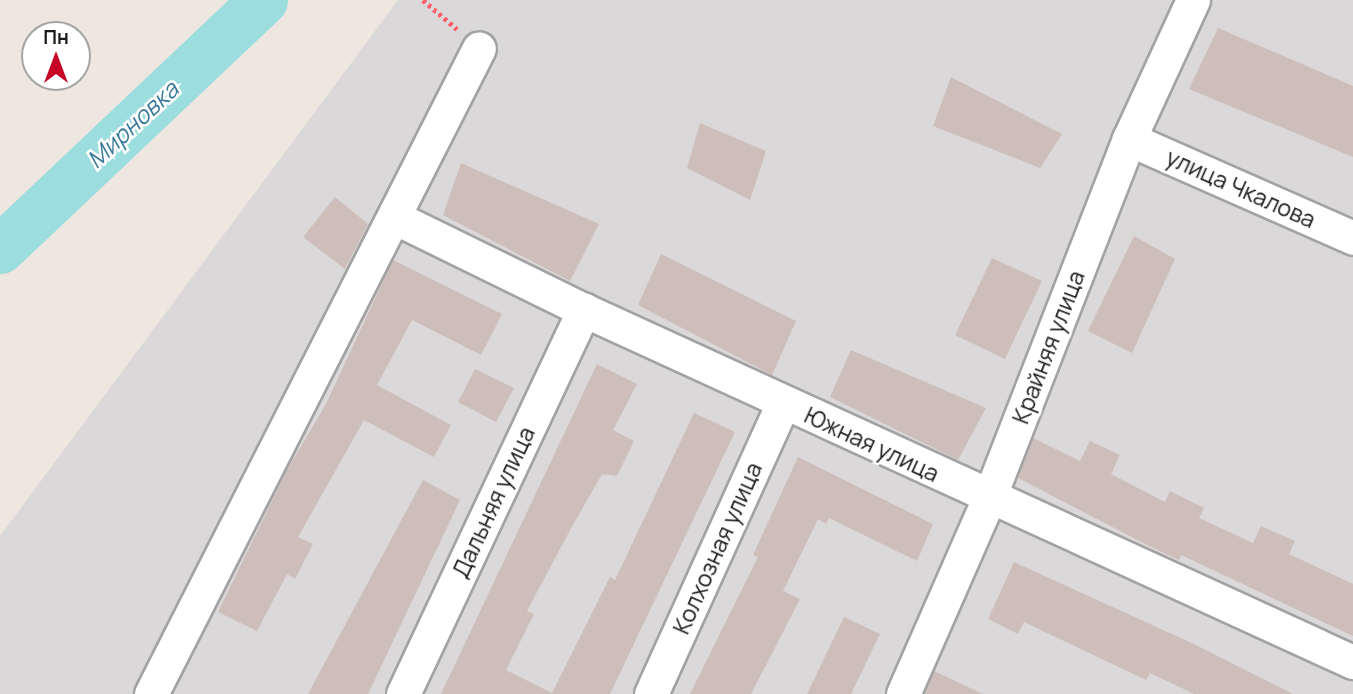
<!DOCTYPE html>
<html>
<head>
<meta charset="utf-8">
<style>
  body { margin:0 }
  #map { position:relative; width:1353px; height:694px; overflow:hidden; background:#eee7e0; font-family:Manrope,sans-serif }
  div>[style] { position:absolute }
  .residential>* { inset:0; background:#dad8d8 }
  .river>* { height:49px; margin:-24.5px; padding:0 24.5px; transform-origin:24.5px; border-radius:24.5px; background:#9cdddf }
  .building>* { inset:0; background:#cebeb9 }
  .path>* { height:4.5px; margin-top:-2.25px; transform-origin:0; background:repeating-linear-gradient(90deg,#ff606e 0 3.5px,transparent 0 7px) }
  .roads { filter:drop-shadow(2px 0 #a2a2a2) drop-shadow(-2px 0 #a2a2a2) drop-shadow(0 2px #a2a2a2) drop-shadow(0 -2px #a2a2a2) }
  .minor>* { height:33px; margin:-16.5px; padding:0 16.5px; transform-origin:16.5px; border-radius:16.5px; background:#fff }
  span { translate:-50% -50%; white-space:nowrap; text-align:center; line-height:1.15; -webkit-text-stroke:5px #fff; paint-order:stroke }
  .street-label { font-size:23px; color:#1b1b1b }
  .water-label { font-size:24px; color:#3b7b99; font-style:italic }
  .north { position:absolute; left:21px; top:21px; width:70px; height:70px; box-sizing:border-box; background:#fff; border:2px solid #a4a4a4; border-radius:50%; rotate:0deg; font-size:19px; font-weight:700; line-height:28px; text-align:center; color:#1b1b1b }
  .north::after { content:''; display:block; margin:auto; width:24px; height:32px; background:#c70026; clip-path:polygon(50% 0,100% 100%,50% 72%,0 100%) }
</style>
</head>
<body>
<div id="map">
  <div class="residential">
    <i style="clip-path:polygon(398px 0,1353px 0,1353px 694px,0 694px,0 536px)"></i>
  </div>
  <div class="river">
    <i style="left:0;top:249px;width:362px;rotate:-43.4deg"></i>
  </div>
  <div class="building">
    <i style="clip-path:polygon(1218px 28px,1353px 86px,1353px 157px,1189px 89px)"></i>
    <i style="clip-path:polygon(951px 77px,1062px 134px,1040px 168px,933px 126px)"></i>
    <i style="clip-path:polygon(700px 123px,766px 151px,750px 200px,687px 168px)"></i>
    <i style="clip-path:polygon(461px 163px,599px 224px,570px 281px,443px 215px)"></i>
    <i style="clip-path:polygon(335px 197px,368px 224px,345px 269px,303px 237px)"></i>
    <i style="clip-path:polygon(1134px 236px,1175px 259px,1132px 353px,1088px 331px)"></i>
    <i style="clip-path:polygon(661px 254px,796px 321px,772px 375px,638px 305px)"></i>
    <i style="clip-path:polygon(992px 258px,1042px 281px,1005px 359px,955px 335px)"></i>
    <i style="clip-path:polygon(393px 260px,502px 314px,481px 355px,412px 320px,377px 385px,451px 425px,434px 457px,364px 420px,298px 537px,313px 544px,295px 579px,287px 574px,257px 631px,218px 612px,287px 470px,326px 404px)"></i>
    <i style="clip-path:polygon(851px 350px,986px 408px,958px 460px,830px 397px)"></i>
    <i style="clip-path:polygon(597px 364px,637px 384px,613px 430px,634px 441px,617px 476px,602px 474px,569px 532px,527px 611px,534px 614px,506px 670px,552px 693px,610px 577px,615px 580px,694px 413px,735px 432px,610px 694px,441px 694px)"></i>
    <i style="clip-path:polygon(475px 369px,514px 388px,496px 422px,458px 402px)"></i>
    <i style="clip-path:polygon(1033px 438px,1080px 461px,1090px 441px,1120px 455px,1111px 474px,1165px 502px,1170px 491px,1204px 508px,1199px 518px,1253px 543px,1261px 526px,1295px 541px,1289px 554px,1353px 584px,1353px 636px,1181px 555px,1179px 560px,1145px 544px,1018px 478px)"></i>
    <i style="clip-path:polygon(798px 457px,933px 524px,917px 561px,829px 518px,826px 524px,818px 519px,783px 591px,800px 599px,751px 694px,690px 694px,758px 557px,753px 555px)"></i>
    <i style="clip-path:polygon(423px 480px,460px 500px,368px 694px,308px 694px)"></i>
    <i style="clip-path:polygon(1014px 562px,1196px 645px,1293px 694px,1194px 694px,1150px 673px,1146px 680px,1024px 622px,1018px 634px,988px 619px)"></i>
    <i style="clip-path:polygon(844px 617px,880px 634px,851px 694px,807px 694px)"></i>
    <i style="clip-path:polygon(934px 671px,983px 694px,924px 694px)"></i>
  </div>
  <div class="path">
    <i style="left:423px;top:0;width:45px;rotate:40.5deg"></i>
  </div>
  <div class="roads">
    <div class="minor">
      <i style="left:1129px;top:139px;width:245px;rotate:23.8deg"></i>
      <i style="left:396px;top:218px;width:209px;rotate:26.1deg"></i>
      <i style="left:584px;top:310px;width:846px;rotate:24.6deg"></i>
      <i style="left:151px;top:694px;width:724px;rotate:-63.08deg"></i>
      <i style="left:403px;top:694px;width:425px;rotate:-64.8deg"></i>
      <i style="left:651px;top:694px;width:320px;rotate:-65.6deg"></i>
      <i style="left:903px;top:694px;width:214px;rotate:-66.3deg"></i>
      <i style="left:989px;top:498px;width:385px;rotate:-68.7deg"></i>
      <i style="left:1129px;top:139px;width:153px;rotate:-65.3deg"></i>
    </div>
  </div>
  <div class="street-label">
    <span style="left:1241px;top:188px;rotate:24deg">улица Чкалова</span>
    <span style="left:1048px;top:347px;rotate:-69deg">Крайняя улица</span>
    <span style="left:872px;top:444px;rotate:25deg">Южная улица</span>
    <span style="left:493px;top:502px;rotate:-65deg">Дальняя улица</span>
    <span style="left:717px;top:548px;rotate:-66deg">Колхозная улица</span>
  </div>
  <div class="water-label">
    <span style="left:132px;top:124px;rotate:-43deg">Мирновка</span>
  </div>
  <div class="north">Пн</div>
</div>
</body>
</html>
